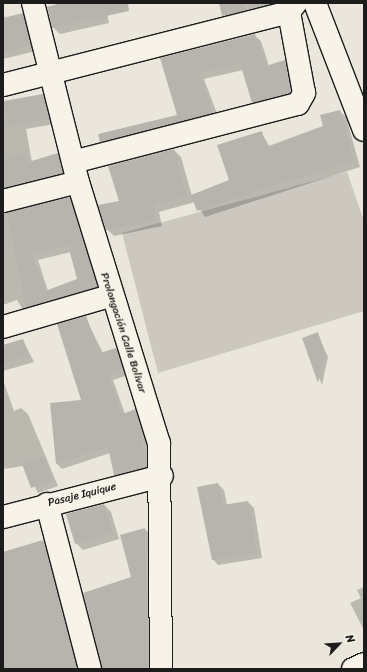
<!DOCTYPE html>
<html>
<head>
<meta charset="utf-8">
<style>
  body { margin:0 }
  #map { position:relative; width:367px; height:672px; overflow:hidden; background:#eae6dc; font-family:Sriracha,sans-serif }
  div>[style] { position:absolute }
  .green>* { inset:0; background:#ccc8c0 }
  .shadow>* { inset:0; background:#0003 }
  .building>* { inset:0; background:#b6b4ac }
  .roads { filter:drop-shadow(1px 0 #1c1c1c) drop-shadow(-1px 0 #1c1c1c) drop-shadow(0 1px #1c1c1c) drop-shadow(0 -1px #1c1c1c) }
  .minor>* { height:22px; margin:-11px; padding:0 11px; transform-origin:11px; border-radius:11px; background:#f7f3e8 }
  span { translate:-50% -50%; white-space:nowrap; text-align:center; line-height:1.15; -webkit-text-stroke:4px #f7f3e8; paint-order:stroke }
  .street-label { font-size:11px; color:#1c1c1c }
  .frame { position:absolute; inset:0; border:4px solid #1c1c1c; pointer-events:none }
  .north { position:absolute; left:319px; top:624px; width:40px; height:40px; -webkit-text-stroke:3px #f7f3e8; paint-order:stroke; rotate:65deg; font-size:11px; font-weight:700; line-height:16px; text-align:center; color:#1c1c1c }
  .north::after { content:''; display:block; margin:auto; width:14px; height:18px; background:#1c1c1c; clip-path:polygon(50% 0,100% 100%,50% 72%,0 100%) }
</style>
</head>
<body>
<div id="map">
  <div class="green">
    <i style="clip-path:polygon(347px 172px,364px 221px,364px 311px,158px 373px,122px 233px)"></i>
  </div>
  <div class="shadow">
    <i style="clip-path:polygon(59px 3px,105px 3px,109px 23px,60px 34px,53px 27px)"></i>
    <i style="clip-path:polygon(219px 3px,288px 3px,229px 22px)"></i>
    <i style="clip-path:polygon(3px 8px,5px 19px,22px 14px,28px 20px,36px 51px,3px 59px)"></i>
    <i style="clip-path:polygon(254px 35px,261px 41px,269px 66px,285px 61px,291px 68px,297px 97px,260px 109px,253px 102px,243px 70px,204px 79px,219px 119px,107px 148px,101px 142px,178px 115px,162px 58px)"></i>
    <i style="clip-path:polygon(43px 95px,49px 101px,55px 124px,26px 129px,32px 162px,58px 154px,64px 160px,68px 179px,3px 197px,3px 102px)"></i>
    <i style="clip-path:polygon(339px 111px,346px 117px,360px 167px,205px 217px,195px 202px,159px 212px,162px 226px,114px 236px,107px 229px,120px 202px,174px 150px,181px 157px,192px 196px,231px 180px,261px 132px,270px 147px,324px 126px)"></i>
    <i style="clip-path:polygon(evenodd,69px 198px,75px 204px,103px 293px,26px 315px,17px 300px,3px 305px,3px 213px,69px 198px,71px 252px,78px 279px,48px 291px,38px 260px,71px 252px)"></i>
    <i style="clip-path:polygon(85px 317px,103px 353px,116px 349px,121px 354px,128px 375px,113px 380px,125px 414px,135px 411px,141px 416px,152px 472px,120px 480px,115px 475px,110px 453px,62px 469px,57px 464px,51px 404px,83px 401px,73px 375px,76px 373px)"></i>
    <i style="clip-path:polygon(317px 333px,328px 357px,322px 385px,303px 338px)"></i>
    <i style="clip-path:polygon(23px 340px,34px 362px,3px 371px,3px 346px)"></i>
    <i style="clip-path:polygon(3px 380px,14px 411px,21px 408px,28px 414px,58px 486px,38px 493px,24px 466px,3px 469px)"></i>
    <i style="clip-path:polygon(218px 484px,224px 490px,227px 505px,248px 502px,254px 508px,262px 558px,218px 565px,213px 559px)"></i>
    <i style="clip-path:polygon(104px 505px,111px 512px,119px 539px,83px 550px,76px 543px)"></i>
    <i style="clip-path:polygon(145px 529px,153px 537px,156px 669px,102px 669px,133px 578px,121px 536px)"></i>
    <i style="clip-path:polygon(43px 541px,51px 549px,82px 669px,3px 669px,3px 552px)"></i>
    <i style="clip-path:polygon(364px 587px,364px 630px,350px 603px,361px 598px,357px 590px)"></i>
  </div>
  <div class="building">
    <i style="clip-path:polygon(61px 3px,128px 3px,129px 11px,52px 28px,47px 7px)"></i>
    <i style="clip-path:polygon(219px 3px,244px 3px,246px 10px,222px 16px)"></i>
    <i style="clip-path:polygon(23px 13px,31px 45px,3px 52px,3px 18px)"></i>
    <i style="clip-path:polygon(255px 34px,266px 66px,285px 60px,290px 93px,252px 103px,240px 63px,199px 73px,213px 113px,100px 142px,98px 134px,177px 115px,160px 58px)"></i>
    <i style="clip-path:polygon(43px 94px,49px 119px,8px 126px,4px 101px)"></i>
    <i style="clip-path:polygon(340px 110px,354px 160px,197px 211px,191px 195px,229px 180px,217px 145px,262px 131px,266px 147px,323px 126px,320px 115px)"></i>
    <i style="clip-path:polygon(174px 149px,187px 196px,153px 205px,156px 220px,106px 230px,98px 205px,119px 201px,108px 166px)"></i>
    <i style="clip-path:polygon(26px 153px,28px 162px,58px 153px,63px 173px,3px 188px,3px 159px)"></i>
    <i style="clip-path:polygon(evenodd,70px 197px,97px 287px,26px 307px,7px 213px,70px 197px,68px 245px,77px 279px,45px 291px,32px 254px,68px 245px)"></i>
    <i style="clip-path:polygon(86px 316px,100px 353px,116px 348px,123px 369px,108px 375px,122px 414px,136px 409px,147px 467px,114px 475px,108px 447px,56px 464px,50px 403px,81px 400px,57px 324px)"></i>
    <i style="clip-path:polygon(318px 332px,325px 353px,318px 383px,302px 338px)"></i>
    <i style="clip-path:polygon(23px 339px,28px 356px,3px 363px,3px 345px)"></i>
    <i style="clip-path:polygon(44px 456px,53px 480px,31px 488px,22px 464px)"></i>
    <i style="clip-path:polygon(218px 483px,223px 505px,248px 501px,257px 552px,212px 560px,197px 487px)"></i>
    <i style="clip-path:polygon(104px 504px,113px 533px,75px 544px,66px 514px)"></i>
    <i style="clip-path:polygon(145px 528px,148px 669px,102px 669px,83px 593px,131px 577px,120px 535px)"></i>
    <i style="clip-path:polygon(43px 540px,77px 669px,3px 669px,3px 552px)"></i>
  </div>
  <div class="roads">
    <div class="minor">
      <i style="left:33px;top:3px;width:185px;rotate:75.9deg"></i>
      <i style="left:78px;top:182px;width:273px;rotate:72.8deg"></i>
      <i style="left:159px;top:443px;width:226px;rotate:89.5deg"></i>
      <i style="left:315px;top:3px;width:136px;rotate:68.9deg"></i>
      <i style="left:3px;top:85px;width:295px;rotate:-14.3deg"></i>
      <i style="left:73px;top:162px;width:232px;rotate:-14.5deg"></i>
      <i style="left:298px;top:104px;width:13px;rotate:-61deg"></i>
      <i style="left:304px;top:93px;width:82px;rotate:-100.5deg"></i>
      <i style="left:289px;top:12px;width:11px;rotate:-52deg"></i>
      <i style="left:3px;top:201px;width:77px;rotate:-14.2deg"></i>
      <i style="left:3px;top:327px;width:111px;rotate:-16.2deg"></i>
      <i style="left:47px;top:504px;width:171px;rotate:75.4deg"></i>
      <i style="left:3px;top:517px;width:164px;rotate:-14.5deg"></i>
      <i style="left:353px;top:669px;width:12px;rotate:-24deg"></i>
    </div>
  </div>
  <div class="street-label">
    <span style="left:123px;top:333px;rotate:72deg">Prolongación Calle Bolivar</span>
    <span style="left:82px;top:495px;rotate:-14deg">Pasaje Iquique</span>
  </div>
  <div class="frame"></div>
  <div class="north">N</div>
</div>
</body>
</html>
